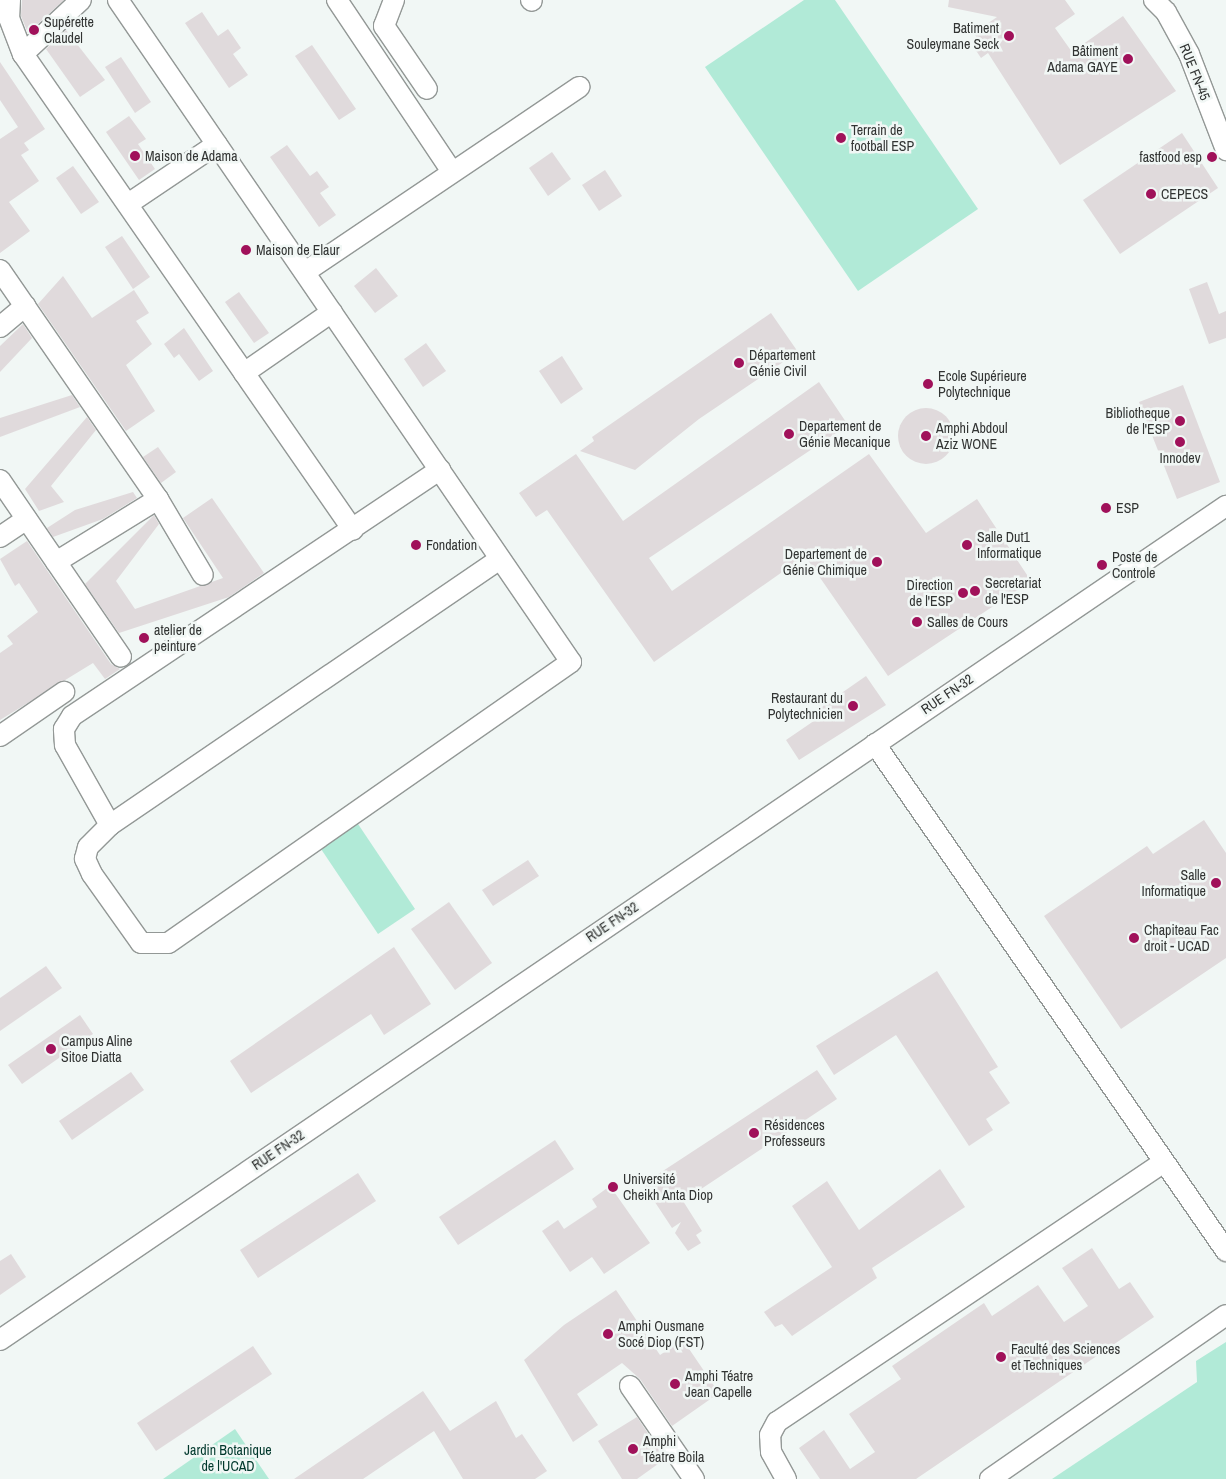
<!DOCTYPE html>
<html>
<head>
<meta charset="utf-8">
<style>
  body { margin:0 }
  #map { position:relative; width:1226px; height:1479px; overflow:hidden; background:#f1f7f5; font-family:"Archivo Narrow",sans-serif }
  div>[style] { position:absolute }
  .green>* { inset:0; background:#b1ead7 }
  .building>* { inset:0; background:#e0dadc }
  .round { border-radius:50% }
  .roads { filter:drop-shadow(1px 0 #939896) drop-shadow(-1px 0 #939896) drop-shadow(0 1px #939896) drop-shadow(0 -1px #939896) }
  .street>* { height:20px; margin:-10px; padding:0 10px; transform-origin:10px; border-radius:10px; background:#fff }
  .dots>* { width:14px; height:14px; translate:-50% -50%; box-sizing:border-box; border:2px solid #f1f7f5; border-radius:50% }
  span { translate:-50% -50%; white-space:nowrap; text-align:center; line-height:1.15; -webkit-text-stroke:5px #f1f7f5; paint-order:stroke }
  .poi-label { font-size:14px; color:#323433 }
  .left { translate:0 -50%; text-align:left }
  .right { translate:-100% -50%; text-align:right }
  .street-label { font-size:14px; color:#323433 }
  .park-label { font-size:14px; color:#01382c }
</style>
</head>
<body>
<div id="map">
  <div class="green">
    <i style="clip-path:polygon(804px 0,835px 0,978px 209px,858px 291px,705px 67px)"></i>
    <i style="clip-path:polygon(356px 821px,415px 909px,378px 934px,319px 846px)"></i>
    <i style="clip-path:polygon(1226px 1342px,1226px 1479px,1052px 1479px,1197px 1382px,1196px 1361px)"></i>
    <i style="clip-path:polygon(235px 1429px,269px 1479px,163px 1479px)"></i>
  </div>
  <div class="building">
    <i style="clip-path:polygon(22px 0,64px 0,28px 33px,21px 16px)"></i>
    <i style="clip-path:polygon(949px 0,1065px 0,1075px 14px,1055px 28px,1072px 52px,1123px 16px,1176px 91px,1060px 165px,988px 53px,981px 58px,971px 43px,977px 38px,974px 33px,997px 17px,948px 7px)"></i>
    <i style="clip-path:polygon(202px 12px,218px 36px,228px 29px,241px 48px,233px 54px,248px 75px,229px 88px,185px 23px)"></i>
    <i style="clip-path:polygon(66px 30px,105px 80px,80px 97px,46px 49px)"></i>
    <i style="clip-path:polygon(312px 45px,356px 109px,339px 120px,295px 56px)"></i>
    <i style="clip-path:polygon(121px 57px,151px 102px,135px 113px,105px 67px)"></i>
    <i style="clip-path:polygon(0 62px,45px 129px,24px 143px,29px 150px,21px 155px,39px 181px,9px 202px,30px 231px,0 253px,0 139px,18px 127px,0 100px)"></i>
    <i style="clip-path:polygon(129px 116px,146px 139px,138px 144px,155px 169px,139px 180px,106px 132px)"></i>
    <i style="clip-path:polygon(1182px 133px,1218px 188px,1120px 254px,1083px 200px)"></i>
    <i style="clip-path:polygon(287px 145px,310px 176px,317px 171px,329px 187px,320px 193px,336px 215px,319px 227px,270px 157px)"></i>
    <i style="clip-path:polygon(552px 152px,571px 179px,548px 196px,529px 168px)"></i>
    <i style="clip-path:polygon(73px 166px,99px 202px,81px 214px,56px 178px)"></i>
    <i style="clip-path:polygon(605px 170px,622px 196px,599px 211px,582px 185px)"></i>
    <i style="clip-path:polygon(122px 236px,150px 277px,133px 289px,105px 247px)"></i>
    <i style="clip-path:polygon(376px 268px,398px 296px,375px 313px,354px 286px)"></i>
    <i style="clip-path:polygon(63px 276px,92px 318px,134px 290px,149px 313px,136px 321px,152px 344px,126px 365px,155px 411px,126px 431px,38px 304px)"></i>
    <i style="clip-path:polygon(1207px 282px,1219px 314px,1226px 311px,1226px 338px,1209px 344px,1189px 289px)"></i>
    <i style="clip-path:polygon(239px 292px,269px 333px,254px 343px,225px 302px)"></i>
    <i style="clip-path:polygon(771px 313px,798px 352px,699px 419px,635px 470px,580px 451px,594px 441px,592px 437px)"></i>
    <i style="clip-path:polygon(23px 324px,32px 338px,0 372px,0 346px)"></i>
    <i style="clip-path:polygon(184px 328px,213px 371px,199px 381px,179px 354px,174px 358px,164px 344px)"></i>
    <i style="clip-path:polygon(426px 343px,446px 371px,423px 387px,404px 359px)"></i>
    <i style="clip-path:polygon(562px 356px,583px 389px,561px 404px,539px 371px)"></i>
    <i style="clip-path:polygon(819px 382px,848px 425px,649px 558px,672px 591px,869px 454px,926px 533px,977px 499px,1031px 581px,888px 676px,805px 556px,654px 662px,547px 510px,536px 517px,519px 493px,576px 454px,623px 521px)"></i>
    <i style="clip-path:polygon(1183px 385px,1220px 482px,1177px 499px,1139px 402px)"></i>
    <i style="clip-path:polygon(72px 395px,80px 407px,0 437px,0 418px)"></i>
    <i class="round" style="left:898px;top:408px;width:56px;height:56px"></i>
    <i style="clip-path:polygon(87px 417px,96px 430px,51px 486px,64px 502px,39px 511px,25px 489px)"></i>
    <i style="clip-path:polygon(158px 447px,176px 472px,161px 483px,143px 457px)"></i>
    <i style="clip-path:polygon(133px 492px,137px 498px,103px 519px,53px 537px,47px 528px,75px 510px)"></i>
    <i style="clip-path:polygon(212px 498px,264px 573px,229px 597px,119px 633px,85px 584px,154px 515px,159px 524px,116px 581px,135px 609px,223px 578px,183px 518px)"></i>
    <i style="clip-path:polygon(27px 541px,111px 664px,120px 669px,105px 679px,93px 663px,0 720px,0 653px,13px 644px,7px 636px,38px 612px,19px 583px,15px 586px,0 559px)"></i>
    <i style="clip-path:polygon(866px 676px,886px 705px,799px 760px,786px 740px,824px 714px,820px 708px)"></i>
    <i style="clip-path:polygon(1204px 820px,1226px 853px,1226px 958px,1121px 1029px,1044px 916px,1147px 846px,1153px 854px)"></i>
    <i style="clip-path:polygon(528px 860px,539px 876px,493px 906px,482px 890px)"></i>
    <i style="clip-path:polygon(449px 902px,492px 963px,455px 990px,411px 929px)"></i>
    <i style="clip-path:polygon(394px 947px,431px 1004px,384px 1035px,371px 1014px,251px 1093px,230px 1061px)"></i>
    <i style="clip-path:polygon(46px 966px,62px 988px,0 1031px,0 998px)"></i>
    <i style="clip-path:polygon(937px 971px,998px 1067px,989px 1072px,1010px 1103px,986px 1119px,993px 1130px,969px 1146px,896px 1035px,834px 1075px,816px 1046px)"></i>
    <i style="clip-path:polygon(80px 1015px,93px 1034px,22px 1084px,8px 1065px)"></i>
    <i style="clip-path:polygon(817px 1070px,837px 1099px,683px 1201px,702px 1231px,696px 1235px,701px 1243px,688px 1251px,675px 1233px,681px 1222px,672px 1228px,643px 1184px)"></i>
    <i style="clip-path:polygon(131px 1072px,144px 1090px,72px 1140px,59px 1121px)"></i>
    <i style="clip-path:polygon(555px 1140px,574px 1169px,458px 1245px,439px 1217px)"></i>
    <i style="clip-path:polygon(940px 1169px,965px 1207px,872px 1268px,877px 1278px,792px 1336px,782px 1324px,775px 1327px,764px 1312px,832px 1267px,792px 1206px,827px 1181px,859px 1230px)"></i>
    <i style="clip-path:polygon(358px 1173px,376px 1201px,258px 1278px,240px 1250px)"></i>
    <i style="clip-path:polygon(610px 1186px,650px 1243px,604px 1274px,592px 1257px,570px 1272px,542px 1231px,558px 1220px,564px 1229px,597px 1207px,592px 1199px)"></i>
    <i style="clip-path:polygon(1092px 1248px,1119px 1289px,1130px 1282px,1154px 1317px,916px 1479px,820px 1479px,799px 1448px,824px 1430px,850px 1469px,875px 1452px,849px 1414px,901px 1379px,892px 1366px,984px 1303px,992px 1316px,1038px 1285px,1064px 1322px,1088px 1306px,1062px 1268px)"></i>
    <i style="clip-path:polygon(11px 1254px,26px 1277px,0 1295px,0 1261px)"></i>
    <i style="clip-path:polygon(616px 1290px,660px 1355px,683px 1340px,719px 1393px,672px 1426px,640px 1379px,622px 1363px,577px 1394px,598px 1425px,573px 1442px,524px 1360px,564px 1325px)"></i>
    <i style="clip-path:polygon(253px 1346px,272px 1374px,156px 1451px,137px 1423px)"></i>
    <i style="clip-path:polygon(423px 1391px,450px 1431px,496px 1401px,516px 1438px,522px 1434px,547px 1471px,535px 1479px,463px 1479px,434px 1431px,363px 1479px,294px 1479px)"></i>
    <i style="clip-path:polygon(637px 1417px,665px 1459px,637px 1479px,622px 1479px,598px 1441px)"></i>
  </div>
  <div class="roads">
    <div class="street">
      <i style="left:10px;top:0;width:18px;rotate:93deg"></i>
      <i style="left:9px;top:18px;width:39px;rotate:69deg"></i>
      <i style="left:23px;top:54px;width:579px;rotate:55.27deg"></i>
      <i style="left:118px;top:0;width:802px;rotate:55.62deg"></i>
      <i style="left:571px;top:662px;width:491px;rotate:145.1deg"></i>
      <i style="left:168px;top:943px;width:27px;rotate:180deg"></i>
      <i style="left:141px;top:943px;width:85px;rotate:-125.4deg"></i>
      <i style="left:92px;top:874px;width:17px;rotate:-115deg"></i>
      <i style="left:85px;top:859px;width:12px;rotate:-76deg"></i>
      <i style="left:88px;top:847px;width:31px;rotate:-45deg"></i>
      <i style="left:110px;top:825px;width:472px;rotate:-34.3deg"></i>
      <i style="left:337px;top:0;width:207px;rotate:56.2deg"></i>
      <i style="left:394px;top:0;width:28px;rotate:111deg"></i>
      <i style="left:384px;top:26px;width:76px;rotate:55.7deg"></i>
      <i style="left:531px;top:0;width:1px;rotate:45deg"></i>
      <i style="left:1154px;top:0;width:17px;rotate:45deg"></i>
      <i style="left:1166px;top:12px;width:48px;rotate:61.3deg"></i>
      <i style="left:1189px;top:54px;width:103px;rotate:68.9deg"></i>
      <i style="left:23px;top:54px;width:79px;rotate:-43deg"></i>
      <i style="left:128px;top:204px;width:107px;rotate:-34deg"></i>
      <i style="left:0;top:270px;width:278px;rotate:55.4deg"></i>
      <i style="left:158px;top:499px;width:88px;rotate:59.4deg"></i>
      <i style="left:305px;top:272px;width:331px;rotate:-34deg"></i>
      <i style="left:0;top:327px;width:33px;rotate:-40deg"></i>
      <i style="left:244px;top:373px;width:107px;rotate:-34.7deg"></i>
      <i style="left:0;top:480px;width:214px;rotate:55.6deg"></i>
      <i style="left:0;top:537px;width:32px;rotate:-34deg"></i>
      <i style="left:56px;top:562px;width:120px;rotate:-31.7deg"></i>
      <i style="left:0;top:736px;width:78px;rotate:-34.5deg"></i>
      <i style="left:875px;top:744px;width:617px;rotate:55.3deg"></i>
      <i style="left:110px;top:825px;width:92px;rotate:-119.4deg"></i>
      <i style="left:65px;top:745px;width:16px;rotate:-94deg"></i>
      <i style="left:64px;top:729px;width:15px;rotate:-58deg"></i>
      <i style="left:72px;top:716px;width:443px;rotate:-33.8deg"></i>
      <i style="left:0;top:1340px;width:1483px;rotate:-34.23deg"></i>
      <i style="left:630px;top:1386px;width:113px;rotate:55.5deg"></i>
      <i style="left:786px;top:1479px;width:31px;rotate:-119deg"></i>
      <i style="left:771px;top:1452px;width:17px;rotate:-93deg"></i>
      <i style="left:770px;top:1435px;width:15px;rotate:-62deg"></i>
      <i style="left:777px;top:1422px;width:466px;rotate:-33.9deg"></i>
      <i style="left:990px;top:1479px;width:287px;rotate:-34.8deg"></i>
    </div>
  </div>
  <div class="dots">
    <i style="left:34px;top:30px;background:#a0115a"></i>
    <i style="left:1009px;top:36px;background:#a0115a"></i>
    <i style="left:1128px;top:59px;background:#a0115a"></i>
    <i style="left:841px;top:138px;background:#a0115a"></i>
    <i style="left:135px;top:156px;background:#a0115a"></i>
    <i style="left:1212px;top:157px;background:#a0115a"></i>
    <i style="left:1151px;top:194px;background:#a0115a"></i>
    <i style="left:246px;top:250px;background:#a0115a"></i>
    <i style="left:739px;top:363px;background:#a0115a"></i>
    <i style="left:928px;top:384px;background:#a0115a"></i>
    <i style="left:1180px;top:421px;background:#a0115a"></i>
    <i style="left:789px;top:434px;background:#a0115a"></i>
    <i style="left:926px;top:436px;background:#a0115a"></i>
    <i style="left:1180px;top:442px;background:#a0115a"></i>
    <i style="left:1106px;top:508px;background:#a0115a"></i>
    <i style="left:416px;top:545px;background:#a0115a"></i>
    <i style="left:967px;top:545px;background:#a0115a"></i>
    <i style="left:877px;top:562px;background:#a0115a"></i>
    <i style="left:1102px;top:565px;background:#a0115a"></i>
    <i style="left:975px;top:591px;background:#a0115a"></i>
    <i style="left:963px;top:593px;background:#a0115a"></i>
    <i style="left:917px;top:622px;background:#a0115a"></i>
    <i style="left:144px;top:638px;background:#a0115a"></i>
    <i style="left:853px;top:706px;background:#a0115a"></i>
    <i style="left:1216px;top:883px;background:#a0115a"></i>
    <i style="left:1134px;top:938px;background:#a0115a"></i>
    <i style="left:51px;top:1049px;background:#a0115a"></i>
    <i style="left:754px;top:1133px;background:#a0115a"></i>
    <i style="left:613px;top:1187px;background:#a0115a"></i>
    <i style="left:608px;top:1334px;background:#a0115a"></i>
    <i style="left:1001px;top:1357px;background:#a0115a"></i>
    <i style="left:675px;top:1384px;background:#a0115a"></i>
    <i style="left:633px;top:1449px;background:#a0115a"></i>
  </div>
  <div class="poi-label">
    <span class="left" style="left:44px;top:30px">Supérette<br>Claudel</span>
    <span class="right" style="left:999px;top:36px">Batiment<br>Souleymane Seck</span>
    <span class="right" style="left:1118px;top:59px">Bâtiment<br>Adama GAYE</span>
    <span class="left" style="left:851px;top:138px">Terrain de<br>football ESP</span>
    <span class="left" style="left:145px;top:156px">Maison de Adama</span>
    <span class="right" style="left:1202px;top:157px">fastfood esp</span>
    <span class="left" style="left:1161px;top:194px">CEPECS</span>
    <span class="left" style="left:256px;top:250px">Maison de Elaur</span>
    <span class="left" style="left:749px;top:363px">Département<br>Génie Civil</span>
    <span class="left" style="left:938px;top:384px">Ecole Supérieure<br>Polytechnique</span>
    <span class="right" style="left:1170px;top:421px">Bibliotheque<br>de l'ESP</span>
    <span class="left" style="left:799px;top:434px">Departement de<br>Génie Mecanique</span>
    <span class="left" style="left:936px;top:436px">Amphi Abdoul<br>Aziz WONE</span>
    <span style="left:1180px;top:458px">Innodev</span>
    <span class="left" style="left:1116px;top:508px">ESP</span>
    <span class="left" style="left:977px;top:545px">Salle Dut1<br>Informatique</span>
    <span class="left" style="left:426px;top:545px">Fondation</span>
    <span class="right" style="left:867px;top:562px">Departement de<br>Génie Chimique</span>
    <span class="left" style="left:1112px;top:565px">Poste de<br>Controle</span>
    <span class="left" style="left:985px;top:591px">Secretariat<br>de l'ESP</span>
    <span class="right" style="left:953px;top:593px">Direction<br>de l'ESP</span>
    <span class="left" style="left:927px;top:622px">Salles de Cours</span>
    <span class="left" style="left:154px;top:638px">atelier de<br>peinture</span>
    <span class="right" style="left:843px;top:706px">Restaurant du<br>Polytechnicien</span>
    <span class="right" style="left:1206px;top:883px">Salle<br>Informatique</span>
    <span class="left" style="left:1144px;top:938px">Chapiteau Fac<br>droit - UCAD</span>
    <span class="left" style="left:61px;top:1049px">Campus Aline<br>Sitoe Diatta</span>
    <span class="left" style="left:764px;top:1133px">Résidences<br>Professeurs</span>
    <span class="left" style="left:623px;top:1187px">Université<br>Cheikh Anta Diop</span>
    <span class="left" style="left:618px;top:1334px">Amphi Ousmane<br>Socé Diop (FST)</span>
    <span class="left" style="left:1011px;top:1357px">Faculté des Sciences<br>et Techniques</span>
    <span class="left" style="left:685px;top:1384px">Amphi Téatre<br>Jean Capelle</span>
    <span class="left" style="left:643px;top:1449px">Amphi<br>Téatre Boila</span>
  </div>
  <div class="street-label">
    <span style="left:1195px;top:72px;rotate:68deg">RUE FN-45</span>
    <span style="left:947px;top:694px;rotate:-34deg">RUE FN-32</span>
    <span style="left:612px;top:922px;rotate:-34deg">RUE FN-32</span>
    <span style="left:278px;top:1150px;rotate:-34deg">RUE FN-32</span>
  </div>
  <div class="park-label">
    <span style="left:228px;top:1458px">Jardin Botanique<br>de l'UCAD</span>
  </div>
</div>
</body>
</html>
